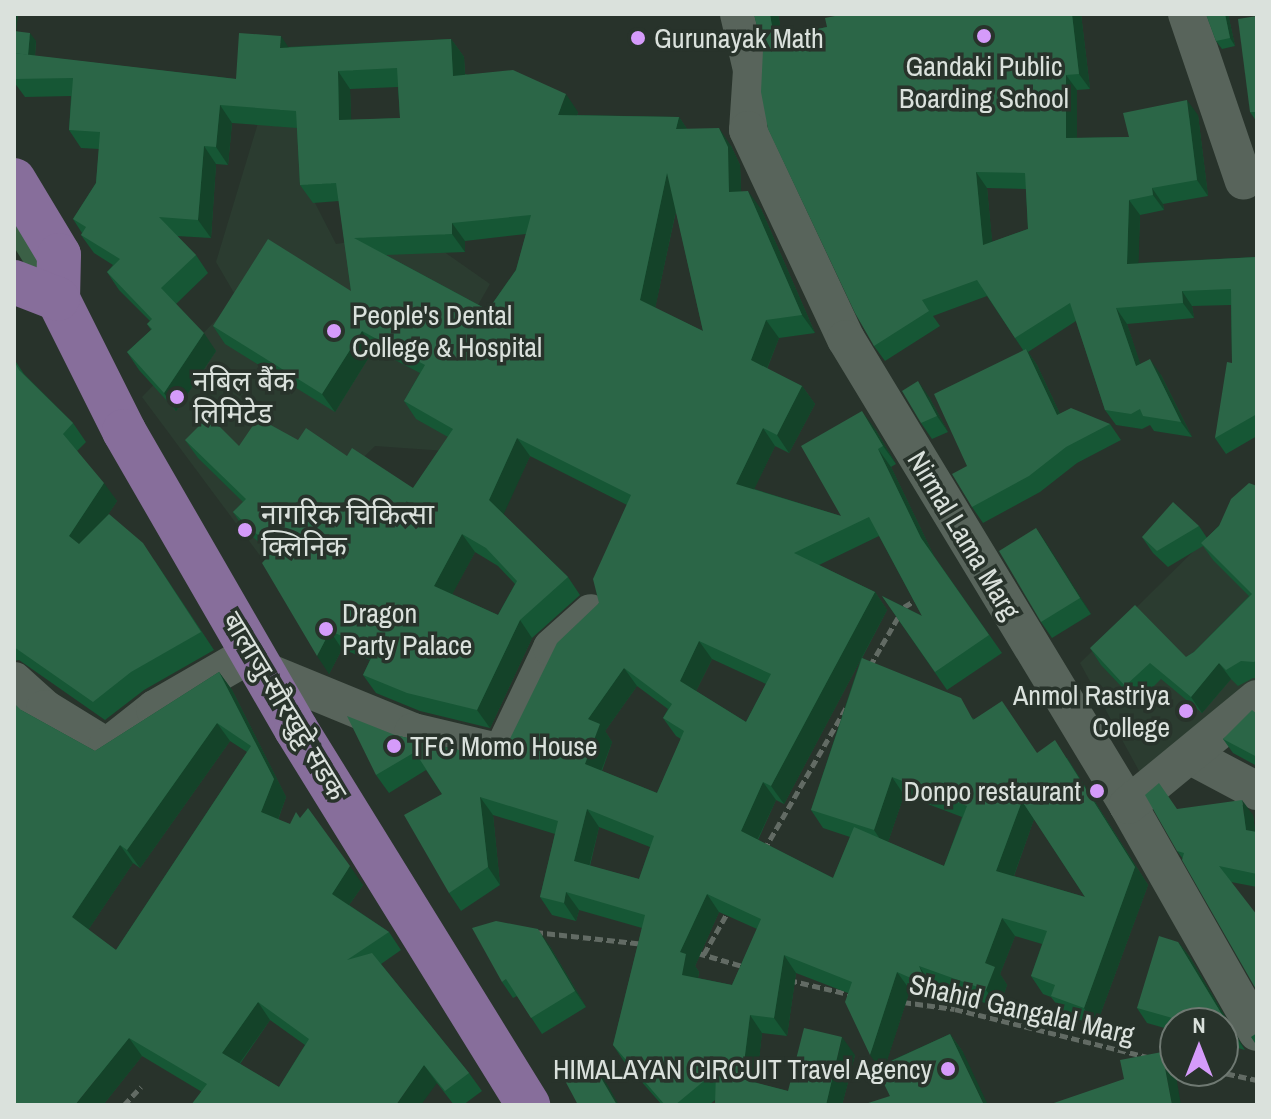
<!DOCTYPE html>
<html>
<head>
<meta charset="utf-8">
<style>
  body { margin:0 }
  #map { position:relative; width:1271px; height:1119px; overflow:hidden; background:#28332b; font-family:"Archivo Narrow","Noto Sans Devanagari",sans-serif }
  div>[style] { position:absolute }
  .built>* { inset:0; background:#2b3c30 }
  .green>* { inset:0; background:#3b6046 }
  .path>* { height:5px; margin-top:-2.5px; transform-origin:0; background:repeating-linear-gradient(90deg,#626b64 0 8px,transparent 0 12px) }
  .minor>* { height:38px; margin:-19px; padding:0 19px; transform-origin:19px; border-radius:19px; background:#58645b }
  .major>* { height:44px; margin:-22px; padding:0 22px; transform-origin:22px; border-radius:22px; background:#876e9b }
  .wall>* { inset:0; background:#165735 }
  .shaded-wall>* { inset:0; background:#144329 }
  .building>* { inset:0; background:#2b6647 }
  .dots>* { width:22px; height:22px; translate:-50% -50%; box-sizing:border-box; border:4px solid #28332b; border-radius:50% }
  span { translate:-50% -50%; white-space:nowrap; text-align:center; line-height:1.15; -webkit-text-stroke:7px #28332b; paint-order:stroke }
  .poi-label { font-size:28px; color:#dae1dc }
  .left { translate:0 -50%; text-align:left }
  .right { translate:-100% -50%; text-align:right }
  .street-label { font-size:28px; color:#dae1dc }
  .frame { position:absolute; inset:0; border:16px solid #dae1dc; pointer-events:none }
  .north { position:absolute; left:1159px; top:1007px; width:80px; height:80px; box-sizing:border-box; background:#28332b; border:2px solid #6f7972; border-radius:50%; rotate:0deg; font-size:22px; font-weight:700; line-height:32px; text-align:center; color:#dae1dc }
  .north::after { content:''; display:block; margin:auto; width:28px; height:36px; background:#d59bfa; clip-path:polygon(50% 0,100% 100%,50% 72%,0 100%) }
</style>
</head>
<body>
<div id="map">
  <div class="built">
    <i style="clip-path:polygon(258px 123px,314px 129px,314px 201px,336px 244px,374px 238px,430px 242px,490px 284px,445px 363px,489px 454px,375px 446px,261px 557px,142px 397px,237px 298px,216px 262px)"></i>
    <i style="clip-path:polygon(1220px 525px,1257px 558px,1257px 684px,1144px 780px,1080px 663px)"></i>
  </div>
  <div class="green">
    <i style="clip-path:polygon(14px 209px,47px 263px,30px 273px,14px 247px)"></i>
  </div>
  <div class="path">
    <i style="left:870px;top:666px;width:68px;rotate:-60deg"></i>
    <i style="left:904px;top:607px;width:17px;rotate:-31deg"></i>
    <i style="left:764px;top:850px;width:166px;rotate:-60deg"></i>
    <i style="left:535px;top:932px;width:110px;rotate:6.3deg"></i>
    <i style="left:698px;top:953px;width:50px;rotate:16.3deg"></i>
    <i style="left:704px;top:954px;width:51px;rotate:-60.4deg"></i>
    <i style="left:789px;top:980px;width:66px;rotate:13.2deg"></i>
    <i style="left:903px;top:1002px;width:52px;rotate:7.7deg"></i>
    <i style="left:955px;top:1009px;width:198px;rotate:14deg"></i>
    <i style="left:1215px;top:1071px;width:43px;rotate:12.1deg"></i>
    <i style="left:124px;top:1105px;width:25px;rotate:-47deg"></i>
  </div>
  <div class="minor">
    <i style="left:739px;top:14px;width:57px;rotate:76.9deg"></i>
    <i style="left:752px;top:70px;width:60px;rotate:93.8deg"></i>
    <i style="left:748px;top:130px;width:231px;rotate:64.9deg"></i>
    <i style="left:846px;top:339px;width:545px;rotate:58.82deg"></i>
    <i style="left:1128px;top:805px;width:261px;rotate:60.4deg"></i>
    <i style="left:1187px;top:14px;width:176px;rotate:71.2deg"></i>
    <i style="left:262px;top:670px;width:163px;rotate:22.3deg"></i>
    <i style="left:413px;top:732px;width:91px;rotate:13.3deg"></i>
    <i style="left:502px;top:753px;width:116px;rotate:-64.5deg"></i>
    <i style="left:552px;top:648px;width:52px;rotate:-41.9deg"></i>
    <i style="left:14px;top:681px;width:42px;rotate:42.1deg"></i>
    <i style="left:45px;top:709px;width:73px;rotate:31.5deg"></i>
    <i style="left:107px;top:747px;width:61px;rotate:-38.4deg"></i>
    <i style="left:155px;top:709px;width:112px;rotate:-30deg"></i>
    <i style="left:1191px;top:756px;width:75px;rotate:27.9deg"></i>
    <i style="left:1128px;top:805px;width:167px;rotate:-39.4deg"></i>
  </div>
  <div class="major">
    <i style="left:14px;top:180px;width:87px;rotate:59deg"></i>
    <i style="left:59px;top:255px;width:44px;rotate:91.3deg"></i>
    <i style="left:58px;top:299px;width:148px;rotate:63.4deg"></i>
    <i style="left:124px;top:431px;width:344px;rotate:60deg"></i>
    <i style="left:296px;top:729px;width:442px;rotate:58.3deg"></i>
    <i style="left:14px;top:282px;width:47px;rotate:21.1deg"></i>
  </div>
  <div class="wall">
    <i style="clip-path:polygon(evenodd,14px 14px,18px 14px,16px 31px,36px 41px,35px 56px,236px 79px,288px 47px,451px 39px,464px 57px,465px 74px,578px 112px,577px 115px,679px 117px,687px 129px,731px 146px,740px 165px,741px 192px,761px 209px,815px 333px,779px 338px,767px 369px,802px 386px,815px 404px,789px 453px,775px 446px,754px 489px,841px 516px,875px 429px,896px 464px,891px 467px,934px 556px,1002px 653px,947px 690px,882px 596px,922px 616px,879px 536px,819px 565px,875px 592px,887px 610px,862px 658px,1037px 753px,1067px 758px,1148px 885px,1096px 1026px,1064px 1014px,1051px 997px,1043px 994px,1031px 976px,1042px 944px,1015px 936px,1000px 974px,1007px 985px,999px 1008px,931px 984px,940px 1003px,910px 990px,886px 1063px,950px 1034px,963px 1052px,890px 1096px,848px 993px,796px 973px,787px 1036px,762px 1033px,756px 1083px,788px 1091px,855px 1055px,842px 1105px,715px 1105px,715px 1100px,709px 1105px,662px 1105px,625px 1063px,613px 1045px,642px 928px,579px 910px,576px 921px,552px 915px,540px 897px,555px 834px,493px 815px,500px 885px,461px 911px,449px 893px,442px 794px,426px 770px,389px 793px,376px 775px,395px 735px,484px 756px,503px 753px,599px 603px,627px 505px,530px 456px,503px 514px,568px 577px,580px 595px,532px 638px,490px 728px,420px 711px,376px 693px,363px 675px,370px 660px,342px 649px,329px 674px,271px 553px,245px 530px,233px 512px,243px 502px,198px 458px,185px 440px,239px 446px,298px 440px,347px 456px,413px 488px,448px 437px,416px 419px,404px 401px,420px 373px,374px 349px,335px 412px,225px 344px,213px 326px,351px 291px,339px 201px,313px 203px,300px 185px,297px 128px,232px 123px,228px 165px,216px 164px,211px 238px,177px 236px,196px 255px,208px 273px,176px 304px,216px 351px,176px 411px,139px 370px,127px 352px,151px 330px,147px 324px,150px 321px,119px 290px,107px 272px,113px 265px,94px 253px,81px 235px,82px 233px,73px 219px,96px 183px,99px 149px,81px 148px,69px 130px,71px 96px,25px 97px,14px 82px,14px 14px,398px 87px,400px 118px,351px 120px,350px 89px,398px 87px,14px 14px,676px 211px,703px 331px,655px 308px,676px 211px,14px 14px,526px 234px,516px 270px,488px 310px,386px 255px,465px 252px,465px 241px,526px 234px,14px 14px,475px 552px,498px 566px,515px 584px,498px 615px,452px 594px,475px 552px,14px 14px,712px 659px,766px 684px,746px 722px,696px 691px,712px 659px,14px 14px,861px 659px,811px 810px,823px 828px,850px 837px,833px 878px,758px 840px,776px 800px,784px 804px,861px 659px,14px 14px,637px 686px,668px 709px,663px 718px,676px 736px,681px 739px,657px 793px,602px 771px,612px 742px,605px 731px,637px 686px,14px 14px,904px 795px,962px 817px,944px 866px,888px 842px,904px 795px,14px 14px,1034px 819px,1085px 897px,1014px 876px,1034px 819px,14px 14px,599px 827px,650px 847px,639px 879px,590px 866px,599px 827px,14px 14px,719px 912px,757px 929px,732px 985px,698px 978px,699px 972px,695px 966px,719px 912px)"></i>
    <i style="clip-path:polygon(evenodd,754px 14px,778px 14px,782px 36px,827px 27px,845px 14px,1081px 14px,1090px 89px,1077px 90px,1077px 138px,1129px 137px,1198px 115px,1208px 196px,1163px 204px,1164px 210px,1140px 215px,1138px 263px,1256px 257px,1257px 229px,1257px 436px,1226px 454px,1215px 438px,1232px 363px,1231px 305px,1192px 306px,1194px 318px,1127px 324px,1140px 364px,1161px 375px,1192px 437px,1154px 431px,1150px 425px,1142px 429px,1116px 425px,1105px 410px,1076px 321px,1028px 352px,1037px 365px,1060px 414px,1110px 424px,1121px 440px,1077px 463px,1040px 492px,983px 523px,972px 507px,967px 466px,1023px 350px,987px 296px,933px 316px,940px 326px,885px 361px,874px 346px,763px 50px,754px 14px,987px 188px,1026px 189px,1028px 229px,992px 242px,987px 188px)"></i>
    <i style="clip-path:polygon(1206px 14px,1228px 14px,1235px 46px,1222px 49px,1216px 41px)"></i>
    <i style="clip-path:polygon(1257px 16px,1257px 122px,1250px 112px)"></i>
    <i style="clip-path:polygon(14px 359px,24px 374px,73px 423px,86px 442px,77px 451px,117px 501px,105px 519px,155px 561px,214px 650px,144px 690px,105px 720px,19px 660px,14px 661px)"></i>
    <i style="clip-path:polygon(929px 397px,948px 432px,932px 439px,921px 423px)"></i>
    <i style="clip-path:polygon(1257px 486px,1257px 678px,1253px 678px,1238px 686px,1231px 679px,1202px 713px,1161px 679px,1137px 703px,1101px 665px,1090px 648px,1186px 657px,1194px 652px,1249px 596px,1213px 560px,1203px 546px,1168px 567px,1153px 553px,1142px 537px,1199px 526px,1207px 538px)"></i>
    <i style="clip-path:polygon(1036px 528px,1091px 614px,1052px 638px,1041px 622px)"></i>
    <i style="clip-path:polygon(evenodd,219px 672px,232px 690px,286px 797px,278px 820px,290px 824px,300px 818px,363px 885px,349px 905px,389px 932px,401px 950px,381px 964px,469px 1073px,482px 1091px,463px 1105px,454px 1105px,437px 1083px,202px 1092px,142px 1056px,103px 1105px,21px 710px,95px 751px,219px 672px,230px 741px,247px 752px,116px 950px,88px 930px,133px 863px,140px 868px,230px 741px,219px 672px,270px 1020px,305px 1045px,279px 1087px,240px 1064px,270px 1020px)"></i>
    <i style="clip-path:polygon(1257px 714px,1257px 766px,1233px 753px,1223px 739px)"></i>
    <i style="clip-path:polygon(1177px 809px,1253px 815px,1255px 832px,1257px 832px,1257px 887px,1231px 882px,1183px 859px,1177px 851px)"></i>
    <i style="clip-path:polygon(1178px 942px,1189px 956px,1245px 1050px,1223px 1044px,1223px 1023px,1175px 1023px,1175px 1031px,1147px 1023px,1137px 1008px)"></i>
    <i style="clip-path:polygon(549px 945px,586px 1007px,542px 1034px,517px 996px,513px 998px,502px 982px)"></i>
    <i style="clip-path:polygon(1257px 1033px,1257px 1046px,1251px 1037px)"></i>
  </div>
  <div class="shaded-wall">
    <i style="clip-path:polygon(14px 14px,18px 14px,16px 32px,14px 30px)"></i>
    <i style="clip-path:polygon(770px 14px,778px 14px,785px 53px,774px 38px)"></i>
    <i style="clip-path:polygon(1072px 14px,1081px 14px,1090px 89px,1079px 74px)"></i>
    <i style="clip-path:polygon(1225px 14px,1228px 14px,1235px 46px,1230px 38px)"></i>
    <i style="clip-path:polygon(30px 33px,36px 41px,34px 64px,28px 56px)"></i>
    <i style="clip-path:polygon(281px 36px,293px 54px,280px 48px)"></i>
    <i style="clip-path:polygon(451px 39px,464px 57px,466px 94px,453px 76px)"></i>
    <i style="clip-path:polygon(338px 71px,350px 89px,352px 138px,339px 120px)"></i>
    <i style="clip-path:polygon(1066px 75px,1077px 90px,1077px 154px,1066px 138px)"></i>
    <i style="clip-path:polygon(566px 94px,578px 112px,571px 133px,558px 115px)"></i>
    <i style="clip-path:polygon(1187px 100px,1198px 115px,1208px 196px,1197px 180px)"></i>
    <i style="clip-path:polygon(220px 105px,232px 123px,228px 165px,216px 147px)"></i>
    <i style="clip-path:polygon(679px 117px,691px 135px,676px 129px)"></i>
    <i style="clip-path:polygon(719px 128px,731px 146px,740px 165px,742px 210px,729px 192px)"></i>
    <i style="clip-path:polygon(204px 146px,216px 164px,211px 238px,198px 220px)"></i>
    <i style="clip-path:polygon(976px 172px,987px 188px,994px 261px,983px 245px)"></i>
    <i style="clip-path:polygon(667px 173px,680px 191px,653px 318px,640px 300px)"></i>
    <i style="clip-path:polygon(1152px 188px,1163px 204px,1164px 210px,1153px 195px)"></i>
    <i style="clip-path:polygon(748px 191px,761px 209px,815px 333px,802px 315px)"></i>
    <i style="clip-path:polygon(1129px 200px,1140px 215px,1138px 280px,1127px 264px)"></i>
    <i style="clip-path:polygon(452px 223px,465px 241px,465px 252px,452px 234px)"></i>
    <i style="clip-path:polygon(1182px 291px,1192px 306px,1194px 318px,1183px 303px)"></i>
    <i style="clip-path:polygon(1116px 308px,1127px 324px,1146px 381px,1136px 366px)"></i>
    <i style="clip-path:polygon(766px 320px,779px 338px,763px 378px,751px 360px)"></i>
    <i style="clip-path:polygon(362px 331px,374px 349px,335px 412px,322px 394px)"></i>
    <i style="clip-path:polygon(204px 333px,216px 351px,176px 411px,164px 393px)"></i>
    <i style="clip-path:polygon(1026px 349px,1037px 365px,1068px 431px,1057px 415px)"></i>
    <i style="clip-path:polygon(1150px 359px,1161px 375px,1192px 437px,1181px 422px)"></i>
    <i style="clip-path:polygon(918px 381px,929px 397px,948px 432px,937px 416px)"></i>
    <i style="clip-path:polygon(802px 386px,815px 404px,789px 453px,777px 435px)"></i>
    <i style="clip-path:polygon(862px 411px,875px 429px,896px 464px,883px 446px)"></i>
    <i style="clip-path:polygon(763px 428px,775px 446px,748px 502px,736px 484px)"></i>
    <i style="clip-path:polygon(517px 438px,530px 456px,502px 518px,489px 500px)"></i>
    <i style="clip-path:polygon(878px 449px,891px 467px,934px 556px,921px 538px)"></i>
    <i style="clip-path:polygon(104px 483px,117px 501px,82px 554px,69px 536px)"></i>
    <i style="clip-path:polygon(1036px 528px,1047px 544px,1091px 614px,1080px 598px)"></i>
    <i style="clip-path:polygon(462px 534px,475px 552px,447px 604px,434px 586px)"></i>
    <i style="clip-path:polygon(875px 592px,887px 610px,784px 804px,771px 786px)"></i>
    <i style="clip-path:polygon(520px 620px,532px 638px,490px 728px,477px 710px)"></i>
    <i style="clip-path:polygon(330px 631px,342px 649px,329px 674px,317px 656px)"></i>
    <i style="clip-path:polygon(699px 641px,712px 659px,692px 699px,680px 681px)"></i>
    <i style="clip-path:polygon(1219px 663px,1231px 679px,1202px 713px,1191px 697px)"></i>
    <i style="clip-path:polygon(624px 668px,637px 686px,605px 731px,612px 742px,597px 782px,585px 764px,588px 719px)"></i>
    <i style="clip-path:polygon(219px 672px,232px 690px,286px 797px,274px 830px,261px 812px,274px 779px)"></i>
    <i style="clip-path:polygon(217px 723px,230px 741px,140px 868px,127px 850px)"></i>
    <i style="clip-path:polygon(1055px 740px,1148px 885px,1096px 1026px,1084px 1008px,1135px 867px)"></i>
    <i style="clip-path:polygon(892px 777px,904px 795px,886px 848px,874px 830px)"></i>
    <i style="clip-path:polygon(763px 782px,776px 800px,753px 849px,741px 831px)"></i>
    <i style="clip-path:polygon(480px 797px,493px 815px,500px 885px,488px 867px)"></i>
    <i style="clip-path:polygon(1242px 800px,1253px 815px,1257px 845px,1246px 830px)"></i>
    <i style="clip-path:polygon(1022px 801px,1034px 819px,1009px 889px,996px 871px)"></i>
    <i style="clip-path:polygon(587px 809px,599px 827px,586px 879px,574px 861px)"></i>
    <i style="clip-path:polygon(120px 845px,133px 863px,84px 936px,72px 917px)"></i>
    <i style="clip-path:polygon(350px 866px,363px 885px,344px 912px,332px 894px)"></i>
    <i style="clip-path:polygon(566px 892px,579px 910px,576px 921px,564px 903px)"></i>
    <i style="clip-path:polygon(707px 894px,719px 912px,695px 966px,699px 972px,695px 993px,682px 975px,680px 952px)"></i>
    <i style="clip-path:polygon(1002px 918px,1015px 936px,1000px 974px,1007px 985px,999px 1008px,986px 990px,985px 963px)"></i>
    <i style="clip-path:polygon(538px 929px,549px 945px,586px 1007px,575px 991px)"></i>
    <i style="clip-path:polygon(1178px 942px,1189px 956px,1245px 1050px,1235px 1036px)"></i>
    <i style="clip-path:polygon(784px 955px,796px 973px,787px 1036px,774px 1018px)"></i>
    <i style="clip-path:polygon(919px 966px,931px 984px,940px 1003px,927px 985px)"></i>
    <i style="clip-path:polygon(897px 972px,910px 990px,883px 1073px,870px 1055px)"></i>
    <i style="clip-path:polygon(258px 1002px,270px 1020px,234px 1071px,222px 1053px)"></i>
    <i style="clip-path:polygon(750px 1015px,762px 1033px,755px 1097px,742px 1079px)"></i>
    <i style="clip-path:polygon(950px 1034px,963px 1052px,988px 1105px,984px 1105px)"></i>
    <i style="clip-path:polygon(842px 1037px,855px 1055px,842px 1105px,826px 1105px)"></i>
    <i style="clip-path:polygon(129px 1038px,142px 1056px,103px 1105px,75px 1105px)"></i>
    <i style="clip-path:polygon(1162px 1052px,1175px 1070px,1181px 1105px,1172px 1105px)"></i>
    <i style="clip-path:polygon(590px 1059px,601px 1074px,619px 1105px,617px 1105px)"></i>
    <i style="clip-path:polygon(424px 1065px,437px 1083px,421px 1105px,396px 1105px)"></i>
  </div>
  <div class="building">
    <i style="clip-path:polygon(evenodd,754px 14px,770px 14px,774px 38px,827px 27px,825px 18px,845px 14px,1072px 14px,1079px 74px,1066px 75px,1066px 138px,1129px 137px,1123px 113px,1187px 100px,1197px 180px,1152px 188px,1153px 195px,1129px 200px,1127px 264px,1257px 257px,1257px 414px,1215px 438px,1227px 362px,1232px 363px,1231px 289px,1182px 291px,1183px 303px,1116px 308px,1136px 366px,1150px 359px,1181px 422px,1143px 416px,1140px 409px,1131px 414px,1105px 410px,1070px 303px,1015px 338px,977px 280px,922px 300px,929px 311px,874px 346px,855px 313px,768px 129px,761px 92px,763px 50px,754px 14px,976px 172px,1025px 173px,1028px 229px,983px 245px,976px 172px)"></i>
    <i style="clip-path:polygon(1206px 14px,1225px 14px,1230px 38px,1216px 41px)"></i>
    <i style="clip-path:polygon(1257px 16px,1257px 112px,1250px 112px,1238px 19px)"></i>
    <i style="clip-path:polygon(14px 31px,30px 33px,28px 55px,14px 53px)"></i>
    <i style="clip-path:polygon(evenodd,239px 33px,281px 36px,280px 48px,451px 39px,453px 76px,513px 70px,566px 94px,558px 115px,679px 117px,676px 129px,719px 128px,728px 147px,729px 192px,748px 191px,802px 315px,766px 320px,751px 360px,802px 386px,777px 435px,763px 428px,736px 484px,841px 516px,801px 446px,862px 411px,883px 446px,878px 449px,921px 538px,989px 635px,935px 672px,882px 596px,922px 616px,869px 517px,794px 553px,875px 592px,771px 786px,763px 782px,741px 831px,833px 878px,854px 827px,944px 866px,967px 806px,892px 777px,874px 830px,811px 810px,862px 658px,961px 698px,973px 720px,1002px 701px,1037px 753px,1055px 740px,1135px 867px,1084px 1008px,1051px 996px,1055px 985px,1031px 976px,1047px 931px,1002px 918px,985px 963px,995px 967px,986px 990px,919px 966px,927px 985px,897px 972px,870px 1055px,845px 1002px,852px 982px,784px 955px,774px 1018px,750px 1015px,742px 1079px,788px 1091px,804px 1028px,842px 1037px,826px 1105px,715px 1105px,716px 1071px,675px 1105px,665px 1105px,613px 1045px,645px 915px,566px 892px,564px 903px,540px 897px,558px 821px,480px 797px,488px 867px,449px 893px,404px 815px,442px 794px,415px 752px,376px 775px,347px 716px,395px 735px,484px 756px,503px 753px,557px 643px,599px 603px,593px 579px,631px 495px,517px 438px,489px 500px,568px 577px,520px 620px,477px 710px,407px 693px,363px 675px,375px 650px,330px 631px,317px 656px,262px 563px,274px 550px,233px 512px,246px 499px,185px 440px,209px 416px,239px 446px,258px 418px,298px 440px,306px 428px,347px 456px,352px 448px,413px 488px,453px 429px,404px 401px,425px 365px,362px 331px,322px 394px,213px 326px,268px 239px,351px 291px,336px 183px,300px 185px,296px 111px,220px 105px,216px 147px,204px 146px,198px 220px,159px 217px,196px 255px,161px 288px,204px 333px,164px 393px,127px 352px,152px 329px,147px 324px,152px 319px,107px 272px,120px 259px,81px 235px,86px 227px,73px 219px,96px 183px,100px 132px,69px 130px,73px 78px,14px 79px,14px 53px,236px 79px,239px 33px,397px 68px,400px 118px,339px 120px,338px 71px,397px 68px,239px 33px,667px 173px,703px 331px,640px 300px,667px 173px,239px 33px,531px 215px,516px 270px,488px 310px,354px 238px,452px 234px,452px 223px,531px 215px,239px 33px,462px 534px,486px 548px,517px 581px,498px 615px,434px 586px,462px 534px,239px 33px,699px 641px,771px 674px,746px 722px,680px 681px,699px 641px,239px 33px,624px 668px,672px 704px,663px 718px,684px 731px,657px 793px,585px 764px,600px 724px,588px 719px,624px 668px,239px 33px,1022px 801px,1085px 897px,996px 871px,1022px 801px,239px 33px,587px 809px,654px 836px,639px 879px,574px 861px,587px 809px,239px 33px,707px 894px,761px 919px,732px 985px,682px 975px,686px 954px,680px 952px,707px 894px)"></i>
    <i style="clip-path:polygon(1255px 229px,1257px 229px,1257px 256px,1256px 257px)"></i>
    <i style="clip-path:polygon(1026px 349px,1057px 415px,1071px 408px,1110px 424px,1066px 447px,1029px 476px,972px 507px,952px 474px,967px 466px,934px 394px)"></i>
    <i style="clip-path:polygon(14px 361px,19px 370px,73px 423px,63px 434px,104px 483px,69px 536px,79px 544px,109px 514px,143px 543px,201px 632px,131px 672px,93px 702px,14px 647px)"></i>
    <i style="clip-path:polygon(918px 381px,937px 416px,921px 423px,902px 391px)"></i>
    <i style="clip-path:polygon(1249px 483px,1257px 486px,1257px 660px,1254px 662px,1241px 661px,1226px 670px,1219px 663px,1191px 697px,1150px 663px,1125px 686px,1090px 648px,1135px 605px,1186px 657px,1194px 652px,1252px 594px,1201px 543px,1219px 526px,1231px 499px)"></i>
    <i style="clip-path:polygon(1173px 502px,1199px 526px,1157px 551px,1142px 537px)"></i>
    <i style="clip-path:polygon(1036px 528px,1080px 598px,1041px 622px,999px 551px)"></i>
    <i style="clip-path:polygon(evenodd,219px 672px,274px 779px,261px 812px,290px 824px,296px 812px,300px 818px,308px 808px,350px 866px,332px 894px,389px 932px,347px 960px,372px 953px,469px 1073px,445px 1091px,424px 1065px,396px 1105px,191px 1105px,207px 1084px,129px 1038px,75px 1105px,14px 1105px,14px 703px,21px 710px,95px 751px,219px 672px,217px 723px,251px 746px,116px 950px,72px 917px,120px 845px,127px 850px,217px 723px,219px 672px,258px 1002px,309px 1039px,279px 1087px,222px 1053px,258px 1002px)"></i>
    <i style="clip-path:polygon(1252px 710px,1257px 714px,1257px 757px,1223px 739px)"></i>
    <i style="clip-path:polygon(1159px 783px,1177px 809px,1242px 800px,1246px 830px,1257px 832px,1257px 874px,1219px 866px,1257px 915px,1257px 991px,1182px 860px,1184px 853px,1177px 851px,1145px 795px)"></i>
    <i style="clip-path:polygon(496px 921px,538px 929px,575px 991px,531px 1018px,506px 979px,502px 982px,472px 928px)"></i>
    <i style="clip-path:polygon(1159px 936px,1178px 942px,1235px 1036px,1223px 1032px,1223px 1023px,1190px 1023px,1137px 1008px)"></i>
    <i style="clip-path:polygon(950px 1034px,984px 1105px,862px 1105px,890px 1096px,876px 1068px)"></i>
    <i style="clip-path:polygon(1162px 1052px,1172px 1105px,1048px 1105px,1124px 1079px,1120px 1060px)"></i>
    <i style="clip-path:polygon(590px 1059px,617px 1105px,578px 1105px,562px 1075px)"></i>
  </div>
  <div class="dots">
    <i style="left:984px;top:36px;background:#d59bfa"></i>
    <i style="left:638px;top:38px;background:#d59bfa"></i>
    <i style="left:334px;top:331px;background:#d59bfa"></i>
    <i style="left:177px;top:397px;background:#d59bfa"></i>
    <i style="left:245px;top:530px;background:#d59bfa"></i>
    <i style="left:326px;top:629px;background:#d59bfa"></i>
    <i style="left:1186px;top:711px;background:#d59bfa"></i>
    <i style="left:394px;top:746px;background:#d59bfa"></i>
    <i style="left:1097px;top:791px;background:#d59bfa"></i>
    <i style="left:948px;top:1069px;background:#d59bfa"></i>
  </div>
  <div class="poi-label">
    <span class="left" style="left:654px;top:38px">Gurunayak Math</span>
    <span style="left:984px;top:82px">Gandaki Public<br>Boarding School</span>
    <span class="left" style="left:352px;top:331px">People's Dental<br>College &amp; Hospital</span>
    <span class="left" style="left:193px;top:397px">नबिल बैंक<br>लिमिटेड</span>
    <span class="left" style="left:261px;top:530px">नागरिक चिकित्सा<br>क्लिनिक</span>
    <span class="left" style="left:342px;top:629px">Dragon<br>Party Palace</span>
    <span class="right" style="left:1170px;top:711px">Anmol Rastriya<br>College</span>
    <span class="left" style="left:410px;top:746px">TFC Momo House</span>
    <span class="right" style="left:1081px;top:791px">Donpo restaurant</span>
    <span class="right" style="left:932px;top:1069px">HIMALAYAN CIRCUIT Travel Agency</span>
  </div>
  <div class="street-label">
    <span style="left:964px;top:535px;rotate:59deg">Nirmal Lama Marg</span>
    <span style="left:285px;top:706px;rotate:59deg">बालाजु-सौरखुट्टे सडक</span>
    <span style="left:1022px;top:1009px;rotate:13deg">Shahid Gangalal Marg</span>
  </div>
  <div class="frame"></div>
  <div class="north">N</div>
</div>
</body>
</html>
